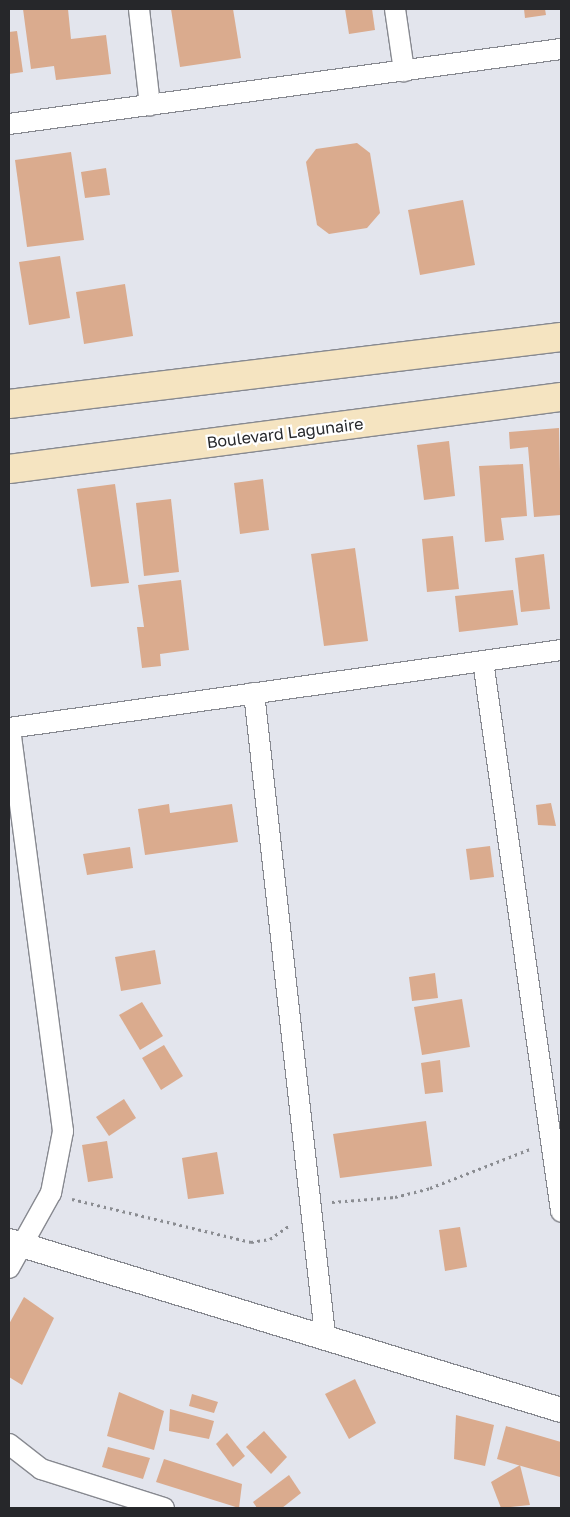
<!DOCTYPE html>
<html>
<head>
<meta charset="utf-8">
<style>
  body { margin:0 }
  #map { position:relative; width:570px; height:1517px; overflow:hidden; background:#e3e5ed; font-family:"Golos Text",sans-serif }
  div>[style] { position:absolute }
  .building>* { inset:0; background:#daab8e }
  .path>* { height:3px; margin-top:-1.5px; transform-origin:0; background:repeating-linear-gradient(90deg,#8a8c91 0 2.5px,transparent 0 6.5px) }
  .roads { filter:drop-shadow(1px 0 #878990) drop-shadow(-1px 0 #878990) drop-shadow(0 1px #878990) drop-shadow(0 -1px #878990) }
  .minor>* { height:20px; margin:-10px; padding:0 10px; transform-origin:10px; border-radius:10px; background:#fff }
  .tertiary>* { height:24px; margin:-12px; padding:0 12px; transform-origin:12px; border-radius:12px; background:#fff }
  .secondary>* { height:28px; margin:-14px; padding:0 14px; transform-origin:14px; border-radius:14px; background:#f5e4c1 }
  span { translate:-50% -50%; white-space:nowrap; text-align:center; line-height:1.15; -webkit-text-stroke:4.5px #fff; paint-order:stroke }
  .street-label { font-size:16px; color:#26272a }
  .frame { position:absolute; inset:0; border:10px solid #26272a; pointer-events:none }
</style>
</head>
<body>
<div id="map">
  <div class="building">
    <i style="clip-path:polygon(23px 9px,68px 9px,71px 39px,106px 35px,111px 74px,56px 80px,54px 66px,31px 69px)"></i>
    <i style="clip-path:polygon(171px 9px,233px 9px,241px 58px,180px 67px)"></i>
    <i style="clip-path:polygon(345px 9px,372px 9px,375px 30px,349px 34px)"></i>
    <i style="clip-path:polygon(524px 9px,545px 9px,546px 15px,525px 18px)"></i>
    <i style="clip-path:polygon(17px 31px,23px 72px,9px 74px,9px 32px)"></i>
    <i style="clip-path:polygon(357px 143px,370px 153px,380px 213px,367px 228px,329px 234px,317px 225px,306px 162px,316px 149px)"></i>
    <i style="clip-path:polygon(71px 152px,84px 240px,27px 247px,15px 160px)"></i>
    <i style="clip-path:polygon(106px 168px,110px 195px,85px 198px,81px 172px)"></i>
    <i style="clip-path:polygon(463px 200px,475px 265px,420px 275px,408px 210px)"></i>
    <i style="clip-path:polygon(60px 256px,70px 318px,29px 325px,19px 262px)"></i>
    <i style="clip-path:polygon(125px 284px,133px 336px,84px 344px,76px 292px)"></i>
    <i style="clip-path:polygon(559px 428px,561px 515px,534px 517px,528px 447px,510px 449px,509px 432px)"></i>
    <i style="clip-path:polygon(449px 441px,455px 496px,424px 500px,417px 445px)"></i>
    <i style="clip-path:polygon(523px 464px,527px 516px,501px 518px,504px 540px,485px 542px,479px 466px)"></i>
    <i style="clip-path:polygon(263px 479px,269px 530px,240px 534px,234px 483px)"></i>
    <i style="clip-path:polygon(115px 484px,129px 583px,91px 587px,77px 489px)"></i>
    <i style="clip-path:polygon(171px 499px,179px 572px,144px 576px,136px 503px)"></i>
    <i style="clip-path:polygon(453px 536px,459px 589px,427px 592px,422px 539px)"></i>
    <i style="clip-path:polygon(355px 548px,368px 641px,324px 646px,311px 554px)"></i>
    <i style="clip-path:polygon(544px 554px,550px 609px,521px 612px,515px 558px)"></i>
    <i style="clip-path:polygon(181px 580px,189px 650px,160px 654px,161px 666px,142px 668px,137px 627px,144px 627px,138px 585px)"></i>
    <i style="clip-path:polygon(513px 590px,518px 625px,459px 632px,455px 596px)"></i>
    <i style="clip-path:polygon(551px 803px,556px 826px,538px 825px,536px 805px)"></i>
    <i style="clip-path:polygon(169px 804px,170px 813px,232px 804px,238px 842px,145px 855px,138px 809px)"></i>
    <i style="clip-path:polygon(490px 846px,494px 877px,470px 880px,466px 849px)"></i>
    <i style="clip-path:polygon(130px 847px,133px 868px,87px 875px,83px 854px)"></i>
    <i style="clip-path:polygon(155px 950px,161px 984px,121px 991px,115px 957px)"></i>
    <i style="clip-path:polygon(435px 973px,438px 998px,412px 1001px,409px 977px)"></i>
    <i style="clip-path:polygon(462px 999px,470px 1047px,422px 1055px,414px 1007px)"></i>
    <i style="clip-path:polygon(142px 1002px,163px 1036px,140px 1050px,119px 1015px)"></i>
    <i style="clip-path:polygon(164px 1045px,183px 1076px,161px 1090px,142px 1058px)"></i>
    <i style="clip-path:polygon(440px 1060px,443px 1092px,425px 1094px,421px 1063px)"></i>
    <i style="clip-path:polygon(124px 1099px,136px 1118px,109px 1136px,96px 1117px)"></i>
    <i style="clip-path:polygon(426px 1121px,432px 1166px,340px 1178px,333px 1134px)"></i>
    <i style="clip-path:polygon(107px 1141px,113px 1178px,88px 1182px,82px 1145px)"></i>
    <i style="clip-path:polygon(217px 1152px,224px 1194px,188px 1199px,182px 1158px)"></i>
    <i style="clip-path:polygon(460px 1227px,467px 1267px,445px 1271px,439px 1230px)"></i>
    <i style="clip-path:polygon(24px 1297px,54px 1318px,22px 1385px,9px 1377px,9px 1324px)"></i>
    <i style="clip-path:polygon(355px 1379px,376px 1423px,349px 1439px,325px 1394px)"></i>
    <i style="clip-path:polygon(119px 1392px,164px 1411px,154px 1450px,107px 1436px)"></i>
    <i style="clip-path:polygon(192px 1394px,218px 1402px,214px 1413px,189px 1406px)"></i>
    <i style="clip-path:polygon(170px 1409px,214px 1421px,209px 1439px,169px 1431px)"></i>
    <i style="clip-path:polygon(456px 1415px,494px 1425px,485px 1466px,454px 1459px)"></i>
    <i style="clip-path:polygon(506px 1426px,561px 1442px,560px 1477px,497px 1459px)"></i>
    <i style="clip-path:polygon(264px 1431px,287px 1457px,271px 1474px,246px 1447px)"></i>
    <i style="clip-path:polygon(227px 1433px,245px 1456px,233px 1467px,216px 1444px)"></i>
    <i style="clip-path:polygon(108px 1447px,150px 1458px,143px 1479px,102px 1467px)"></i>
    <i style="clip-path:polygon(164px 1459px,242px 1484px,239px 1508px,156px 1482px)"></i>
    <i style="clip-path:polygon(520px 1465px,530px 1505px,501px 1508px,491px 1482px)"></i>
    <i style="clip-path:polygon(289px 1475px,301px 1493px,282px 1508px,257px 1508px,253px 1502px)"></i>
  </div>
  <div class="path">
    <i style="left:72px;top:1199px;width:184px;rotate:13.5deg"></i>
    <i style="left:251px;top:1242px;width:19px;rotate:-9deg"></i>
    <i style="left:270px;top:1239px;width:24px;rotate:-35deg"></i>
    <i style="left:332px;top:1202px;width:63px;rotate:-4.5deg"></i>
    <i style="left:395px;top:1197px;width:36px;rotate:-14deg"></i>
    <i style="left:430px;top:1188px;width:107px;rotate:-21.3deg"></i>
  </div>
  <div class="roads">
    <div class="minor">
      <i style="left:139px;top:9px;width:97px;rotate:83.5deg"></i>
      <i style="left:395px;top:9px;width:63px;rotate:81.7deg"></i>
      <i style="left:9px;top:124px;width:557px;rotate:-7.74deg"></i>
      <i style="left:483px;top:661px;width:556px;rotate:81.93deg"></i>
      <i style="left:254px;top:693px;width:646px;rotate:83.69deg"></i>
      <i style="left:9px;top:728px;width:557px;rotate:-8.04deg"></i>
      <i style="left:9px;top:1268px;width:86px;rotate:-60.8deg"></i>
      <i style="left:51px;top:1193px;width:63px;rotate:-79deg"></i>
      <i style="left:63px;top:1131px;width:406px;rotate:-97.5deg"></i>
      <i style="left:9px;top:1444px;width:41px;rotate:38deg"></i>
      <i style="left:41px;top:1469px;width:129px;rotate:17.6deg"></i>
    </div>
    <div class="tertiary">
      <i style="left:9px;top:1241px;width:577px;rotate:17.02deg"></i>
    </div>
    <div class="secondary">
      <i style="left:9px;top:404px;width:556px;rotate:-6.92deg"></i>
      <i style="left:9px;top:469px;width:557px;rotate:-7.43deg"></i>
    </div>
  </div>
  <div class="street-label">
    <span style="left:285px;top:433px;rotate:-7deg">Boulevard Lagunaire</span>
  </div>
  <div class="frame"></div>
</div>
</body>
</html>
